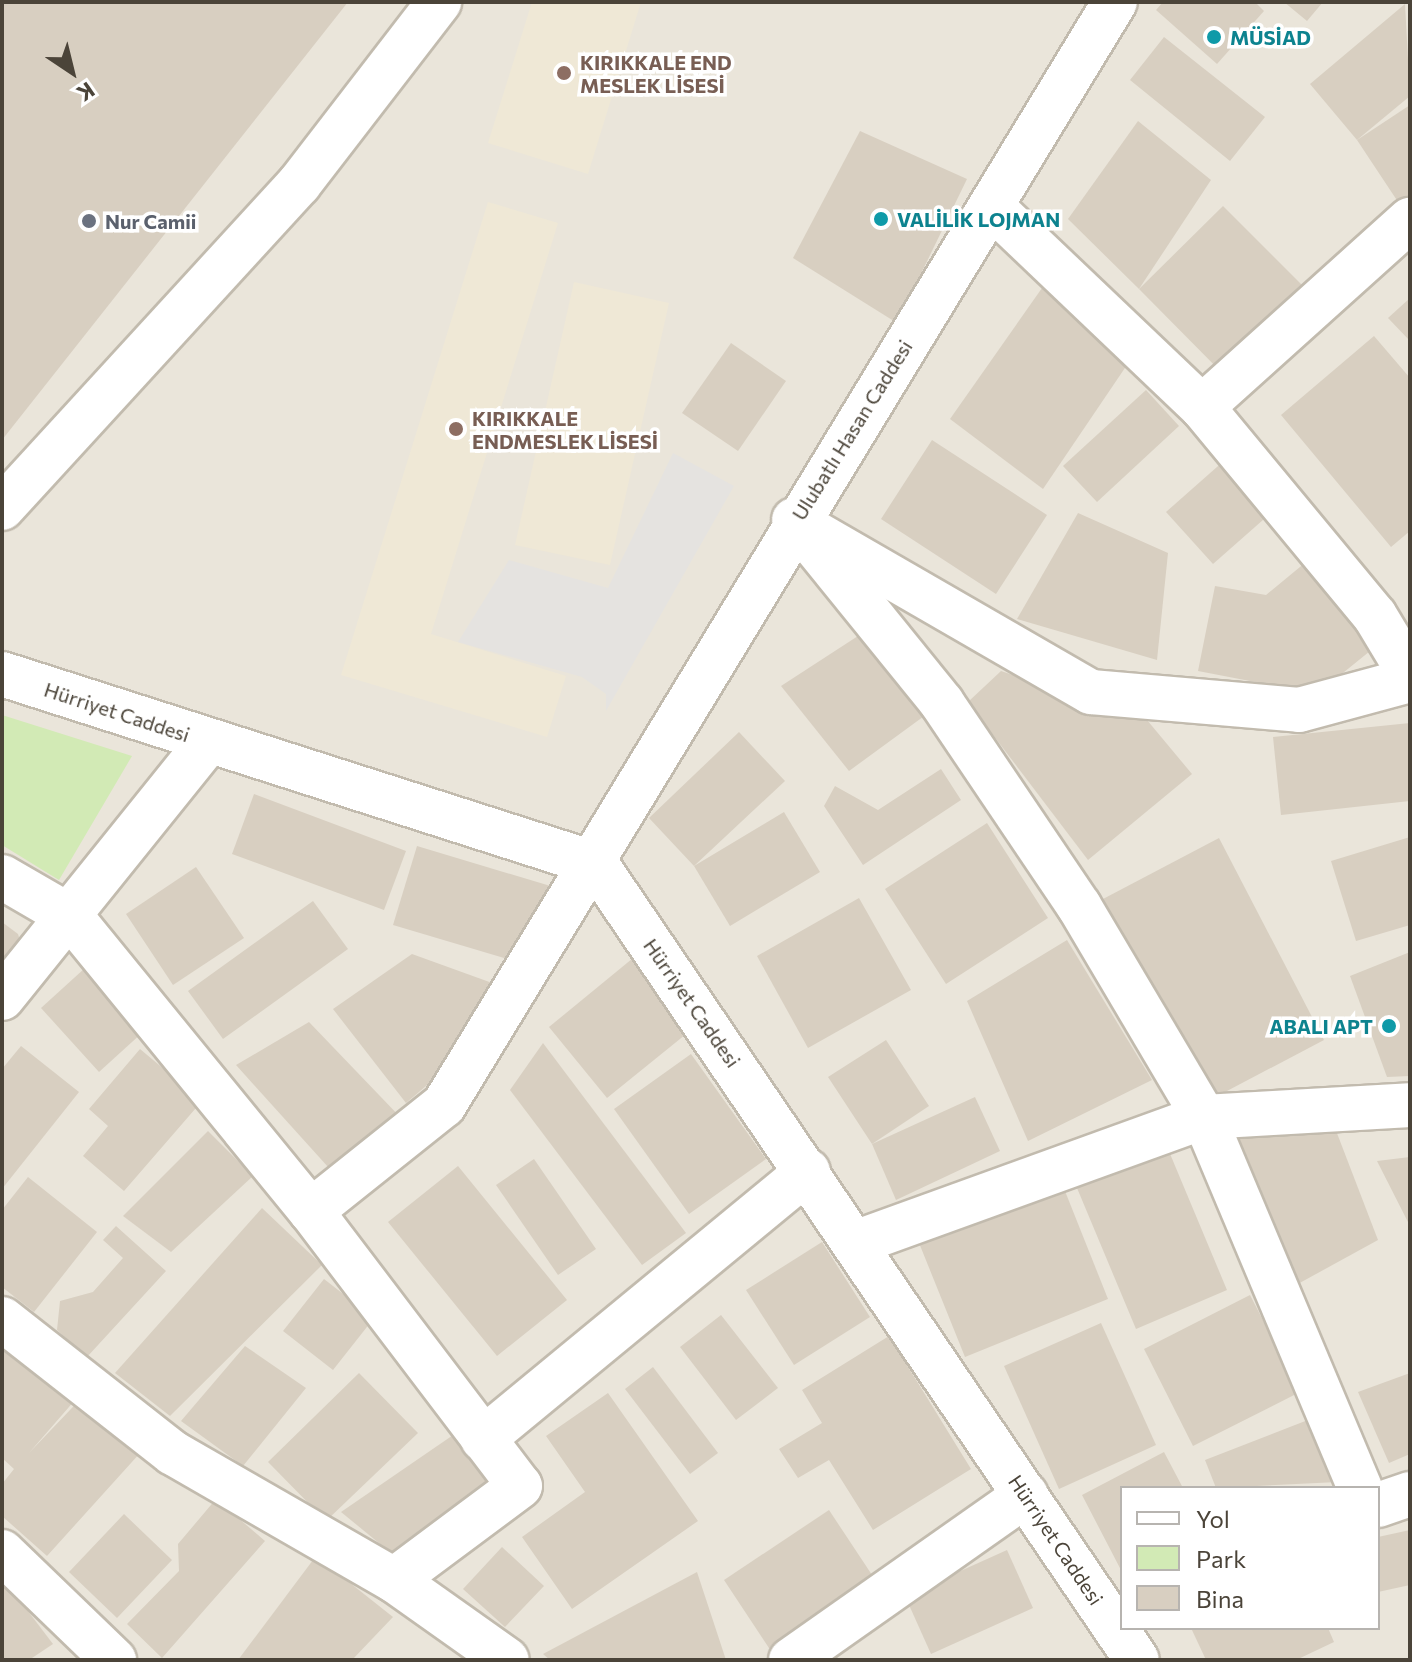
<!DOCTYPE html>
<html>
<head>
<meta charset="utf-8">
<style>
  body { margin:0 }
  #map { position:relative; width:1412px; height:1662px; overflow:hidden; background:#f6f3ec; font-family:Commissioner,sans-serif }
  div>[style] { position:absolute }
  .residential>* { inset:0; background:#eae5da }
  .education>* { inset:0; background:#efe8d6 }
  .green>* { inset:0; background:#d2eab5 }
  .parking>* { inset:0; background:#e5e3e0 }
  .building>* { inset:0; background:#d8cfc1 }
  .roads { filter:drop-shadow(2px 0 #c2bbae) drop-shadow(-2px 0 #c2bbae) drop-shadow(0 2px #c2bbae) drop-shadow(0 -2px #c2bbae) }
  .minor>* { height:44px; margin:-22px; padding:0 22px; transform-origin:22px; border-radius:22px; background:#fff }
  .dots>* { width:22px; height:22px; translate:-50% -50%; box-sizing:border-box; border:4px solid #fff; border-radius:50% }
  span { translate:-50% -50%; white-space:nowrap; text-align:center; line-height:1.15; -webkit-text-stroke:7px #fff; paint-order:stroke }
  .culture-label { font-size:20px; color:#0d838f; font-weight:700 }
  .left { translate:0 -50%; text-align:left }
  .right { translate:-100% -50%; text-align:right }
  .education-label { font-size:20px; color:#785e54; font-weight:700 }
  .worship-label { font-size:20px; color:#5b616d; font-weight:700 }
  .street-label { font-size:20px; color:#4b4439 }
  .frame { position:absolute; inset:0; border:4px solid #4b4439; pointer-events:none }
  .legend { position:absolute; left:1120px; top:1486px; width:260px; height:144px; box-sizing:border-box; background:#fff; border:2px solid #b7b4b0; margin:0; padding:10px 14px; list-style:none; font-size:24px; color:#4b4439 }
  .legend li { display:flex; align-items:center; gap:16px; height:40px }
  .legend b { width:40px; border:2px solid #b7b4b0 }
  .north { position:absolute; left:32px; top:32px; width:80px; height:80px; -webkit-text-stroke:6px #fff; paint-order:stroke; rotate:145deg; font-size:22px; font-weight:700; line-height:32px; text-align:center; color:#4b4439 }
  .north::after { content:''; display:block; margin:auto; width:28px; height:36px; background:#4b4439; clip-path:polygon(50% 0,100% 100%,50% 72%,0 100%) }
</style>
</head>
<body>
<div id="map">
  <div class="residential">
    <i style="clip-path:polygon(evenodd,2px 2px,1410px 2px,1410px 1660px,2px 1660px,2px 2px,1122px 1488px,1378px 1488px,1378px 1628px,1122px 1628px,1122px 1488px)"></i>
  </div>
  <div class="education">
    <i style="clip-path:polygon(532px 2px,641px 2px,588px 174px,488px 143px)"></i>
    <i style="clip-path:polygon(488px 202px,558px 223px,431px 634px,566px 676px,547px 737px,341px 675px)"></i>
    <i style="clip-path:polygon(574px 282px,669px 303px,610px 565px,515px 545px)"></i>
  </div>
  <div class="green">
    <i style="clip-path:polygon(2px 715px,132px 756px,59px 880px,2px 845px)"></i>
  </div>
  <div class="parking">
    <i style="clip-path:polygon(673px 453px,734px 486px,606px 711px,606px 694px,582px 677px,458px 642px,509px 560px,608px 588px)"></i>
  </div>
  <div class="building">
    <i style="clip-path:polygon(2px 2px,348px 2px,2px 440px)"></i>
    <i style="clip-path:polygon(1163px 2px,1255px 2px,1264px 11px,1217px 64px,1156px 10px)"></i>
    <i style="clip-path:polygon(1284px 2px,1323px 2px,1307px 21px)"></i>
    <i style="clip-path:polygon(1405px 4px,1410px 96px,1357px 140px,1310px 84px)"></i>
    <i style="clip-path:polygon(1164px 37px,1265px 117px,1230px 161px,1130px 80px)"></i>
    <i style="clip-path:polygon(1410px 105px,1410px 220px,1357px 140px)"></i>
    <i style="clip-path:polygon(1138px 121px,1211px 180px,1139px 289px,1068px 219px)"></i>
    <i style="clip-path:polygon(860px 131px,967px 179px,897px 323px,793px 258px)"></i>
    <i style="clip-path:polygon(1223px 206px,1318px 301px,1233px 384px,1139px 289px)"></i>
    <i style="clip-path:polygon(1042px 288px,1131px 359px,1043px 489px,950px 419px)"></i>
    <i style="clip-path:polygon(1410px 298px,1410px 341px,1388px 318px)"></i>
    <i style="clip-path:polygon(1374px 336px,1410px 378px,1410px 531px,1391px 547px,1281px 415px)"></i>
    <i style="clip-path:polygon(731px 343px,786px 381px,738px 451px,682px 413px)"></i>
    <i style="clip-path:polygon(1146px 390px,1179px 426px,1097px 502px,1063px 466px)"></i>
    <i style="clip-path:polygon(932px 440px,1047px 515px,996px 594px,881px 519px)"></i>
    <i style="clip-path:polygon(1226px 459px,1273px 511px,1213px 564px,1166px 512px)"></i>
    <i style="clip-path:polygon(1078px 513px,1168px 553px,1157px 660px,1017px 619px)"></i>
    <i style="clip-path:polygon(1306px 562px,1375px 647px,1317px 694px,1198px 671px,1215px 586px,1266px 595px)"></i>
    <i style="clip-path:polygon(878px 623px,942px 703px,849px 771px,781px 686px)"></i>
    <i style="clip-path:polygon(1001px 671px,1147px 720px,1192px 774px,1088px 860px,968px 702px)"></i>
    <i style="clip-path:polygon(1410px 723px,1410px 801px,1281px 815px,1273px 737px)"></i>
    <i style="clip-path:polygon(739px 732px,785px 781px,694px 866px,649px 818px)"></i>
    <i style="clip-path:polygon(941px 769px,961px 800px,863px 865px,824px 806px,835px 786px,878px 810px)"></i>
    <i style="clip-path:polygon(254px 794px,406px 851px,384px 910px,232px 854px)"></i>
    <i style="clip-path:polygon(784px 812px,820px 872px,730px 926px,694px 866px)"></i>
    <i style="clip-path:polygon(987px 823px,1048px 918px,946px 984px,885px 889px)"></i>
    <i style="clip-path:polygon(1410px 837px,1410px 925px,1356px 941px,1331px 861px)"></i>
    <i style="clip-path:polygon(1219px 838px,1324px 1040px,1208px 1101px,1103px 899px)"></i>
    <i style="clip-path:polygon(417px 846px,577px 894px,531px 966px,393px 925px)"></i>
    <i style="clip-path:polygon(196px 867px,244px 938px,173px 985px,126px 914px)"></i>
    <i style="clip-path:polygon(859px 898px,911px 990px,808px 1048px,757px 956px)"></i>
    <i style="clip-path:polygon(313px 901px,348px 949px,223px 1039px,188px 991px)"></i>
    <i style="clip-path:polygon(2px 922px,18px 934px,23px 950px,2px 972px)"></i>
    <i style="clip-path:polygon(1067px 940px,1152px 1080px,1028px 1141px,967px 1001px)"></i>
    <i style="clip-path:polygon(1410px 952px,1410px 1076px,1387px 1077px,1350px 976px)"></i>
    <i style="clip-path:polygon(412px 954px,506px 988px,466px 1052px,406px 1103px,333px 1009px)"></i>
    <i style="clip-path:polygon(638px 954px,696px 1026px,607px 1098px,549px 1027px)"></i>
    <i style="clip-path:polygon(85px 968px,143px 1032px,99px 1072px,41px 1008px)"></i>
    <i style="clip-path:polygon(309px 1022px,403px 1120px,338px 1178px,236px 1065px)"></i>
    <i style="clip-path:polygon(886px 1040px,929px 1106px,872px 1144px,828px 1077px)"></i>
    <i style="clip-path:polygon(543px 1043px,686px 1233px,642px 1265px,510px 1090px)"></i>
    <i style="clip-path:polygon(21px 1046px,79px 1092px,2px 1189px,2px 1069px)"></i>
    <i style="clip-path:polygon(140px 1049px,202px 1101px,124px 1191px,83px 1156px,108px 1126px,89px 1109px)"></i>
    <i style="clip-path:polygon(691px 1054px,766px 1159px,689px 1214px,614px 1109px)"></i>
    <i style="clip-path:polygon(975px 1097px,1000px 1151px,896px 1200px,872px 1144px)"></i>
    <i style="clip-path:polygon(1335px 1128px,1378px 1240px,1296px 1285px,1236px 1137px)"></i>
    <i style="clip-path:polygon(208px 1131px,253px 1176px,171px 1252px,123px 1216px)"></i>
    <i style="clip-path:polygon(1168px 1149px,1227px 1290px,1136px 1329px,1077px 1188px)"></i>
    <i style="clip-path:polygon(1410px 1157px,1410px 1226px,1377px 1161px)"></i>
    <i style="clip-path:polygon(534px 1159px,596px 1249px,558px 1275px,496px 1185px)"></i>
    <i style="clip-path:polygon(458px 1166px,567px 1300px,497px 1356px,388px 1222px)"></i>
    <i style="clip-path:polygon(1059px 1176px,1108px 1299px,965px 1357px,915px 1233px)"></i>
    <i style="clip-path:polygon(28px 1177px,97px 1232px,34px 1312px,2px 1287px,2px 1210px)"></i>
    <i style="clip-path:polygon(262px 1208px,322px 1265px,170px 1416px,115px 1373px)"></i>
    <i style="clip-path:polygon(116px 1226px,166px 1271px,87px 1357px,57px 1330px,60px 1301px,93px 1292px,123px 1258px,103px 1240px)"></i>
    <i style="clip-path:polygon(822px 1242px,870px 1317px,794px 1365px,746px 1290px)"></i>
    <i style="clip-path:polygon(324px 1279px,374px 1318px,333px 1370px,283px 1331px)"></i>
    <i style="clip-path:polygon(1250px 1295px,1300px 1392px,1193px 1446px,1144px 1349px)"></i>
    <i style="clip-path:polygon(721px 1315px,778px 1388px,736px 1420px,680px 1347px)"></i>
    <i style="clip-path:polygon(2px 1320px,82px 1392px,29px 1453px,90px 1389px,150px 1442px,47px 1556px,2px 1516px,2px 1484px,14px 1469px,2px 1458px)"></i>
    <i style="clip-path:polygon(1101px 1323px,1156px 1445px,1059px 1489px,1004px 1366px)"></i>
    <i style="clip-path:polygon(889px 1336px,971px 1469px,873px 1530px,829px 1460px,798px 1478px,779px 1449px,822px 1423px,802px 1390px)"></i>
    <i style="clip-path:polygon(245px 1346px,306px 1388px,243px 1466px,181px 1421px)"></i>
    <i style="clip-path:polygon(653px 1367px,718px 1453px,690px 1474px,625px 1389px)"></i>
    <i style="clip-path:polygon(359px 1373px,418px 1433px,326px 1521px,268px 1462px)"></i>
    <i style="clip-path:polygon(1410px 1373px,1410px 1454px,1389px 1463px,1358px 1392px)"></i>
    <i style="clip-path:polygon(608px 1393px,698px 1521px,572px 1609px,522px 1537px,585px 1492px,546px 1436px)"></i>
    <i style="clip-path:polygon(1313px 1418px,1338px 1482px,1216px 1488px,1205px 1460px)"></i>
    <i style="clip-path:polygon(459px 1431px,498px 1487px,396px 1557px,341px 1512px)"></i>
    <i style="clip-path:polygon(1164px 1452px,1183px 1488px,1122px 1488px,1122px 1572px,1082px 1495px)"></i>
    <i style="clip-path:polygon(216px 1499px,265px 1541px,162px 1658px,127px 1624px,179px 1571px,178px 1544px)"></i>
    <i style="clip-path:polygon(829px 1510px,876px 1581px,771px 1651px,724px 1580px)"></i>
    <i style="clip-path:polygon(124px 1514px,172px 1560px,117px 1618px,69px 1572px)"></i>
    <i style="clip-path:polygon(1410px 1530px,1410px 1585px,1378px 1592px,1378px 1537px)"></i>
    <i style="clip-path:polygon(502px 1547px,544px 1586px,505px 1627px,463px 1589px)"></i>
    <i style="clip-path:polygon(1007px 1550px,1033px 1608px,931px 1654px,905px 1596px)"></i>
    <i style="clip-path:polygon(316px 1556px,393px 1617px,352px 1660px,238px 1660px)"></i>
    <i style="clip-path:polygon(697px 1572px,726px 1660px,550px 1660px,543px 1654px)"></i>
    <i style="clip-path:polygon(2px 1577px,53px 1644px,29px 1660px,2px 1660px)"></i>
    <i style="clip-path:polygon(1191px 1628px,1328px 1628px,1334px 1642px,1296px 1660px,1206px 1660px)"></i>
  </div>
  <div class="roads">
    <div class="minor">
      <i style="left:993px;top:208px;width:289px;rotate:43.6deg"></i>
      <i style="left:1202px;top:407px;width:271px;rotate:50.4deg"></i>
      <i style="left:1375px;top:616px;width:68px;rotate:58.9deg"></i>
      <i style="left:1202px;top:407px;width:280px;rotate:-42deg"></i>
      <i style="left:2px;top:508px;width:440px;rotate:-47.5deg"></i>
      <i style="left:299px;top:184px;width:230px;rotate:-52.4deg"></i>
      <i style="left:794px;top:520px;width:235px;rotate:51deg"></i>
      <i style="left:942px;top:703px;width:245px;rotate:56deg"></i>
      <i style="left:1079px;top:906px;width:245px;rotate:59.4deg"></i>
      <i style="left:1204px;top:1117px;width:402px;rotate:67.2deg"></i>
      <i style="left:817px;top:534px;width:316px;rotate:30deg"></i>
      <i style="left:1091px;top:692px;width:209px;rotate:4.9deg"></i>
      <i style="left:1299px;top:710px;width:115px;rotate:-15.1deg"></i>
      <i style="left:2px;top:674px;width:624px;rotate:17.74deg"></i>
      <i style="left:596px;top:864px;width:962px;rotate:55.8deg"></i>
      <i style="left:2px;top:877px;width:80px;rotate:30.1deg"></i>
      <i style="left:71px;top:917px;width:380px;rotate:50.8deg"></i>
      <i style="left:311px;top:1211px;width:345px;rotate:52.8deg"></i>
      <i style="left:520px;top:1486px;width:157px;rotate:143.3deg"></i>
      <i style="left:2px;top:998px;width:329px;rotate:-51.2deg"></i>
      <i style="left:311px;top:1211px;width:170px;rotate:-38.6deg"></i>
      <i style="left:444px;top:1105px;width:1291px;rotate:-58.69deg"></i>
      <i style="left:855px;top:1243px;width:371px;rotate:-19.9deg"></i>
      <i style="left:1204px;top:1117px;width:206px;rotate:-3.3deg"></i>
      <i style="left:2px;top:1319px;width:217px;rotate:38.1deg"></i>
      <i style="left:173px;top:1453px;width:255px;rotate:29.9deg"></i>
      <i style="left:394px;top:1580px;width:138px;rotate:35.3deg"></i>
      <i style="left:483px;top:1439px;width:421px;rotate:-39.5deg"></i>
      <i style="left:1378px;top:1505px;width:34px;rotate:-19deg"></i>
      <i style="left:2px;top:1552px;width:156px;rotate:44deg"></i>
      <i style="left:791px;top:1660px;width:287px;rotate:-35.1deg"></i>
    </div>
  </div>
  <div class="dots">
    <i style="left:1214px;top:37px;background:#0f9aa8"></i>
    <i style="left:564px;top:73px;background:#8d6e63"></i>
    <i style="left:881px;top:219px;background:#0f9aa8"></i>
    <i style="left:89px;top:221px;background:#6b7280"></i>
    <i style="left:456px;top:429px;background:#8d6e63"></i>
    <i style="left:1389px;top:1026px;background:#0f9aa8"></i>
  </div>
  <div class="culture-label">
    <span class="left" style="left:1230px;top:37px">MÜSİAD</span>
    <span class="left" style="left:897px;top:219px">VALİLİK LOJMAN</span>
    <span class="right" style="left:1373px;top:1026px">ABALI APT</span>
  </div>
  <div class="education-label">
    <span class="left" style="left:580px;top:74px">KIRIKKALE END<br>MESLEK LİSESİ</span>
    <span class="left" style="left:472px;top:430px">KIRIKKALE<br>ENDMESLEK LİSESİ</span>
  </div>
  <div class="worship-label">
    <span class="left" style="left:105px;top:221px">Nur Camii</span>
  </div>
  <div class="street-label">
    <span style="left:852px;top:430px;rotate:-58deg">Ulubatlı Hasan Caddesi</span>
    <span style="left:117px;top:712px;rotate:18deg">Hürriyet Caddesi</span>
    <span style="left:692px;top:1003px;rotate:55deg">Hürriyet Caddesi</span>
    <span style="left:1056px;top:1540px;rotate:56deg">Hürriyet Caddesi</span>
  </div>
  <div class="frame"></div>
  <ul class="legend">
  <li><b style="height:10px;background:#fff"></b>Yol</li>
  <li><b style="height:22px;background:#d2eab5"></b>Park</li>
  <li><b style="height:22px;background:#d8cfc1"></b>Bina</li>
  </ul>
  <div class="north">K</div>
</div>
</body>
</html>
